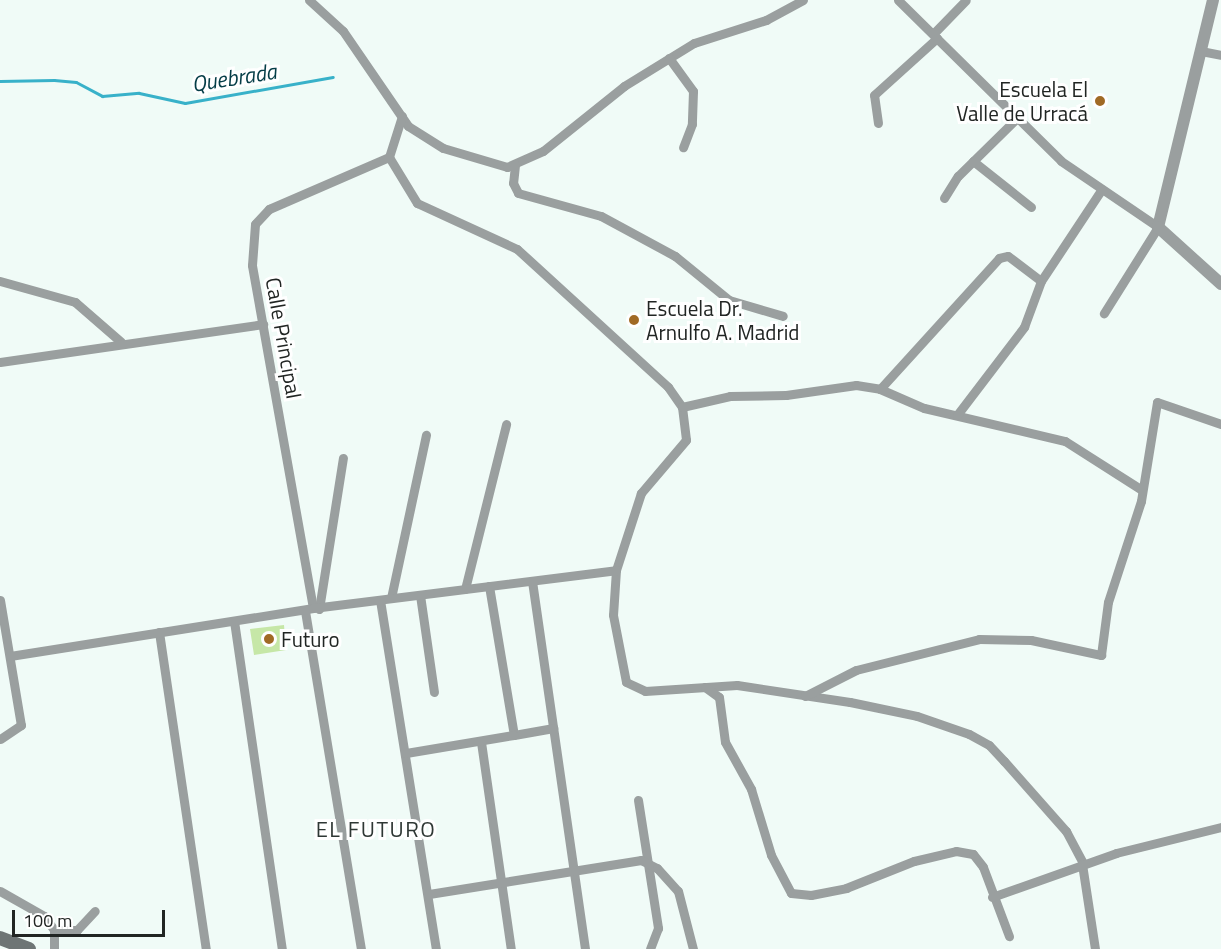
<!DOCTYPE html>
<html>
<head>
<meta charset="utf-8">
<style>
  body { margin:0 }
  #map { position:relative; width:1221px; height:949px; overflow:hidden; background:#f0fbf7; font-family:"Titillium Web",sans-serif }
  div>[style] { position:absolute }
  .green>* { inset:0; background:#c6e7a7 }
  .stream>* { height:3px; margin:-1.5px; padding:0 1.5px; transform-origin:1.5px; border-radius:1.5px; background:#38b1c9 }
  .minor>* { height:9px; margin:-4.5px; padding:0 4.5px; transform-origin:4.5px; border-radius:4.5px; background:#9a9f9f }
  .tertiary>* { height:12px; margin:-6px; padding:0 6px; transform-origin:6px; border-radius:6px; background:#9a9f9f }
  .secondary>* { height:14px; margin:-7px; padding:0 7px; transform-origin:7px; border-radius:7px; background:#6e7575 }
  .dots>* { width:16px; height:16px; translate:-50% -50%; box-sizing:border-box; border:3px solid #fff; border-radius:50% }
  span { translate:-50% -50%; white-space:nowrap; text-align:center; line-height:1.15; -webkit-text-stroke:6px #fff; paint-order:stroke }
  .poi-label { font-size:21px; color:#212523 }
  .right { translate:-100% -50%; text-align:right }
  .left { translate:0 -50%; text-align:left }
  .street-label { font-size:21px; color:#212523 }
  .water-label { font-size:22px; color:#053d47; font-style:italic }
  .neighbourhood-label { font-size:22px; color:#2e3734; letter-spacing:1.5px }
  .scale { position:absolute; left:12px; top:910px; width:153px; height:27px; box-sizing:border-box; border:3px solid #212523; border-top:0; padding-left:8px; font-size:18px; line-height:21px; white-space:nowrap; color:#212523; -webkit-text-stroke:4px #fff; paint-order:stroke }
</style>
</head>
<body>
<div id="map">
  <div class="green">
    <i style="clip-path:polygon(284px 625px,286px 650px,254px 655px,250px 629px)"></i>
  </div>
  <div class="stream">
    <i style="left:0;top:81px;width:54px;rotate:-1.1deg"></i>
    <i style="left:54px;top:80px;width:22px;rotate:5deg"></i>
    <i style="left:76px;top:82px;width:30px;rotate:28deg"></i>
    <i style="left:102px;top:96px;width:37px;rotate:-5deg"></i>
    <i style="left:139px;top:93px;width:47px;rotate:12.3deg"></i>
    <i style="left:185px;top:103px;width:150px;rotate:-10deg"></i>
  </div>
  <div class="minor">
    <i style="left:309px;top:0;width:46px;rotate:42.4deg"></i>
    <i style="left:343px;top:31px;width:115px;rotate:55.6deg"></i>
    <i style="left:408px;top:126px;width:41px;rotate:32.2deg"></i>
    <i style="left:443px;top:148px;width:67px;rotate:16.5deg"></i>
    <i style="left:507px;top:167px;width:39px;rotate:-24deg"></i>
    <i style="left:543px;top:151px;width:104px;rotate:-38.7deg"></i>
    <i style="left:624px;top:86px;width:82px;rotate:-31.6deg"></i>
    <i style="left:694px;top:43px;width:76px;rotate:-17.7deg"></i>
    <i style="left:766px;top:20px;width:42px;rotate:-28.4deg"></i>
    <i style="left:898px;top:0;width:229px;rotate:44.6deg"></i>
    <i style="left:1061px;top:161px;width:117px;rotate:34.2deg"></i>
    <i style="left:1158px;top:227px;width:102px;rotate:122.1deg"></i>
    <i style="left:933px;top:34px;width:47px;rotate:-45.9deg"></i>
    <i style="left:1201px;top:51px;width:20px;rotate:11deg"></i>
    <i style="left:669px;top:58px;width:41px;rotate:54deg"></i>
    <i style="left:693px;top:91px;width:33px;rotate:92deg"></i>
    <i style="left:692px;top:124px;width:25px;rotate:111deg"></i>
    <i style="left:402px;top:116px;width:43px;rotate:107.6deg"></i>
    <i style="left:389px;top:157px;width:54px;rotate:58.7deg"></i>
    <i style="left:417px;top:203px;width:110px;rotate:24.7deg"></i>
    <i style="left:517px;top:249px;width:205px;rotate:42.4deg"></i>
    <i style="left:668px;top:387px;width:24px;rotate:55deg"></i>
    <i style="left:682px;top:407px;width:33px;rotate:83deg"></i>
    <i style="left:686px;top:440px;width:70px;rotate:130.3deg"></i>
    <i style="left:641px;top:493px;width:81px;rotate:108deg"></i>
    <i style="left:616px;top:570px;width:45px;rotate:93.8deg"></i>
    <i style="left:613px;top:615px;width:68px;rotate:79deg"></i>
    <i style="left:626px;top:682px;width:21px;rotate:25deg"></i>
    <i style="left:645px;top:691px;width:92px;rotate:-3.7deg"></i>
    <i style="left:737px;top:685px;width:114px;rotate:8.6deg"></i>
    <i style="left:850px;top:702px;width:68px;rotate:11.8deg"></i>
    <i style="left:917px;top:716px;width:55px;rotate:19.1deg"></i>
    <i style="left:969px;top:734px;width:23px;rotate:29deg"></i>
    <i style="left:989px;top:745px;width:22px;rotate:47deg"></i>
    <i style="left:1004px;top:761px;width:94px;rotate:48.5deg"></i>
    <i style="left:1066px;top:831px;width:36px;rotate:62deg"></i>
    <i style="left:878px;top:123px;width:28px;rotate:-98deg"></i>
    <i style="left:874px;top:95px;width:85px;rotate:-42.1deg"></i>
    <i style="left:973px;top:161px;width:74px;rotate:38.4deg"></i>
    <i style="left:515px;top:165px;width:18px;rotate:96deg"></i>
    <i style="left:513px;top:183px;width:11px;rotate:63deg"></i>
    <i style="left:518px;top:193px;width:86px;rotate:15.5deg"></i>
    <i style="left:601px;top:216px;width:84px;rotate:28.4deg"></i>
    <i style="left:675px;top:256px;width:70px;rotate:39.2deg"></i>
    <i style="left:729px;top:300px;width:56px;rotate:16.5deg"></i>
    <i style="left:944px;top:198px;width:26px;rotate:-58deg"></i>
    <i style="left:958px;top:176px;width:81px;rotate:-44.5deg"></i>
    <i style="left:0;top:281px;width:78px;rotate:15.6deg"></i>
    <i style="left:75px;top:302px;width:61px;rotate:41deg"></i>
    <i style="left:0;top:362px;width:266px;rotate:-8.2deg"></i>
    <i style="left:880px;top:389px;width:177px;rotate:-47.7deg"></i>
    <i style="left:999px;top:258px;width:9px;rotate:-13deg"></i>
    <i style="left:1008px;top:256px;width:41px;rotate:37.1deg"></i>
    <i style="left:682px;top:407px;width:49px;rotate:-12.9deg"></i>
    <i style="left:730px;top:396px;width:56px;rotate:-1deg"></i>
    <i style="left:786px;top:395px;width:71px;rotate:-8.1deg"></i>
    <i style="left:856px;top:385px;width:24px;rotate:9deg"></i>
    <i style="left:880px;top:389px;width:48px;rotate:23.4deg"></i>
    <i style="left:924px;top:408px;width:145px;rotate:13.2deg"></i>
    <i style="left:1065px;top:441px;width:91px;rotate:32.5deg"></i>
    <i style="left:957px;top:415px;width:111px;rotate:-52.7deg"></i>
    <i style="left:1024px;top:327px;width:49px;rotate:-69.7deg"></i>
    <i style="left:1041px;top:281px;width:110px;rotate:-56.5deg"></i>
    <i style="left:532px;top:581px;width:372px;rotate:81.8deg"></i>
    <i style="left:489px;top:586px;width:151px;rotate:80.5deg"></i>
    <i style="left:514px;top:735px;width:40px;rotate:-10deg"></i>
    <i style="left:465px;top:589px;width:170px;rotate:-76deg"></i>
    <i style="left:420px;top:595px;width:98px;rotate:81.8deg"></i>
    <i style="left:391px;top:598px;width:167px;rotate:-77.9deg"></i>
    <i style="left:0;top:600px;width:127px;rotate:80.5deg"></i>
    <i style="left:21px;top:725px;width:25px;rotate:146deg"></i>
    <i style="left:380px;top:600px;width:353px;rotate:80.9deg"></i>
    <i style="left:313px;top:608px;width:348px;rotate:-100.1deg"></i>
    <i style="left:252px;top:265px;width:41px;rotate:-85.8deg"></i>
    <i style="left:255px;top:224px;width:21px;rotate:-47deg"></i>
    <i style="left:269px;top:209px;width:131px;rotate:-23.4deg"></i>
    <i style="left:319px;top:609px;width:153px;rotate:-81deg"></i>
    <i style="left:305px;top:611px;width:343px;rotate:80.6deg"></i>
    <i style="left:234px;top:621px;width:331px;rotate:81.7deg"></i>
    <i style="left:159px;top:632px;width:320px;rotate:81.6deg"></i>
    <i style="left:10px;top:656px;width:307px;rotate:-9deg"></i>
    <i style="left:313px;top:608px;width:305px;rotate:-7.1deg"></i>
    <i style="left:705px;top:687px;width:17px;rotate:36deg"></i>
    <i style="left:719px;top:697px;width:45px;rotate:82.4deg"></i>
    <i style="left:725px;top:742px;width:54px;rotate:61deg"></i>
    <i style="left:751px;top:789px;width:69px;rotate:73.1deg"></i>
    <i style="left:771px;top:855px;width:43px;rotate:62.2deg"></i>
    <i style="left:791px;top:893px;width:20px;rotate:6deg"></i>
    <i style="left:811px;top:895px;width:36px;rotate:-11deg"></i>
    <i style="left:846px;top:888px;width:73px;rotate:-21.7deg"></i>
    <i style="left:914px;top:861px;width:43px;rotate:-13.4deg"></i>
    <i style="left:956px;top:851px;width:17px;rotate:10deg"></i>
    <i style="left:973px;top:854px;width:16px;rotate:52deg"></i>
    <i style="left:983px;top:867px;width:74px;rotate:69.4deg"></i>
    <i style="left:805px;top:696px;width:57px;rotate:-27deg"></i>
    <i style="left:856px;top:670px;width:127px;rotate:-14.1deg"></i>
    <i style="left:979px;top:639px;width:52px;rotate:1.1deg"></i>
    <i style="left:1031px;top:640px;width:72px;rotate:12.1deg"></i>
    <i style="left:1101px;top:655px;width:53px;rotate:-82.5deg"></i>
    <i style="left:1108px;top:602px;width:106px;rotate:-71.9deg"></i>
    <i style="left:1141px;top:501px;width:100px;rotate:-80.8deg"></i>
    <i style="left:1157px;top:402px;width:68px;rotate:19deg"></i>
    <i style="left:481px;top:742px;width:209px;rotate:81.8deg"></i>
    <i style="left:406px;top:753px;width:109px;rotate:-9.5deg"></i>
    <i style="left:638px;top:800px;width:130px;rotate:81.1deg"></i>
    <i style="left:658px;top:928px;width:22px;rotate:111deg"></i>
    <i style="left:1082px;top:864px;width:86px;rotate:81.3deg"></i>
    <i style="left:0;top:891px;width:51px;rotate:29.6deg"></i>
    <i style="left:44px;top:916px;width:17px;rotate:54deg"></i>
    <i style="left:54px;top:930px;width:19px;rotate:90deg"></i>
    <i style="left:429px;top:894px;width:215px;rotate:-9.1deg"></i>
    <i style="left:641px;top:860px;width:18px;rotate:27deg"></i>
    <i style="left:657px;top:868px;width:31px;rotate:48deg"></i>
    <i style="left:678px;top:891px;width:60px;rotate:75.5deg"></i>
    <i style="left:992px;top:897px;width:132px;rotate:-19.5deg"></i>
    <i style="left:1116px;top:853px;width:108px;rotate:-13.9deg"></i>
    <i style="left:54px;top:930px;width:23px"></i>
    <i style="left:77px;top:930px;width:26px;rotate:-47deg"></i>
  </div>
  <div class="tertiary">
    <i style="left:1213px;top:0;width:234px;rotate:103.6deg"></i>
    <i style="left:1158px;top:227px;width:85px;rotate:42.1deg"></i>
  </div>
  <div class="secondary">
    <i style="left:0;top:938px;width:31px;rotate:21deg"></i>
  </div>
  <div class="dots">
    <i style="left:1100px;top:101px;background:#a06a25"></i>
    <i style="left:634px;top:320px;background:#a06a25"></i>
    <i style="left:269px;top:639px;background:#a06a25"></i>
  </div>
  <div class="poi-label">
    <span class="right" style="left:1088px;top:101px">Escuela El<br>Valle de Urracá</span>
    <span class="left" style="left:646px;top:320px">Escuela Dr.<br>Arnulfo A. Madrid</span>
    <span class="left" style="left:281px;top:639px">Futuro</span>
  </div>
  <div class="street-label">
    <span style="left:284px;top:338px;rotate:80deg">Calle Principal</span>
  </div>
  <div class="water-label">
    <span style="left:234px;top:78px;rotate:-9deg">Quebrada</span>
  </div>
  <div class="neighbourhood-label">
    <span style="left:376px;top:830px">EL FUTURO</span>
  </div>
  <div class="scale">100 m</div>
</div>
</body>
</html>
